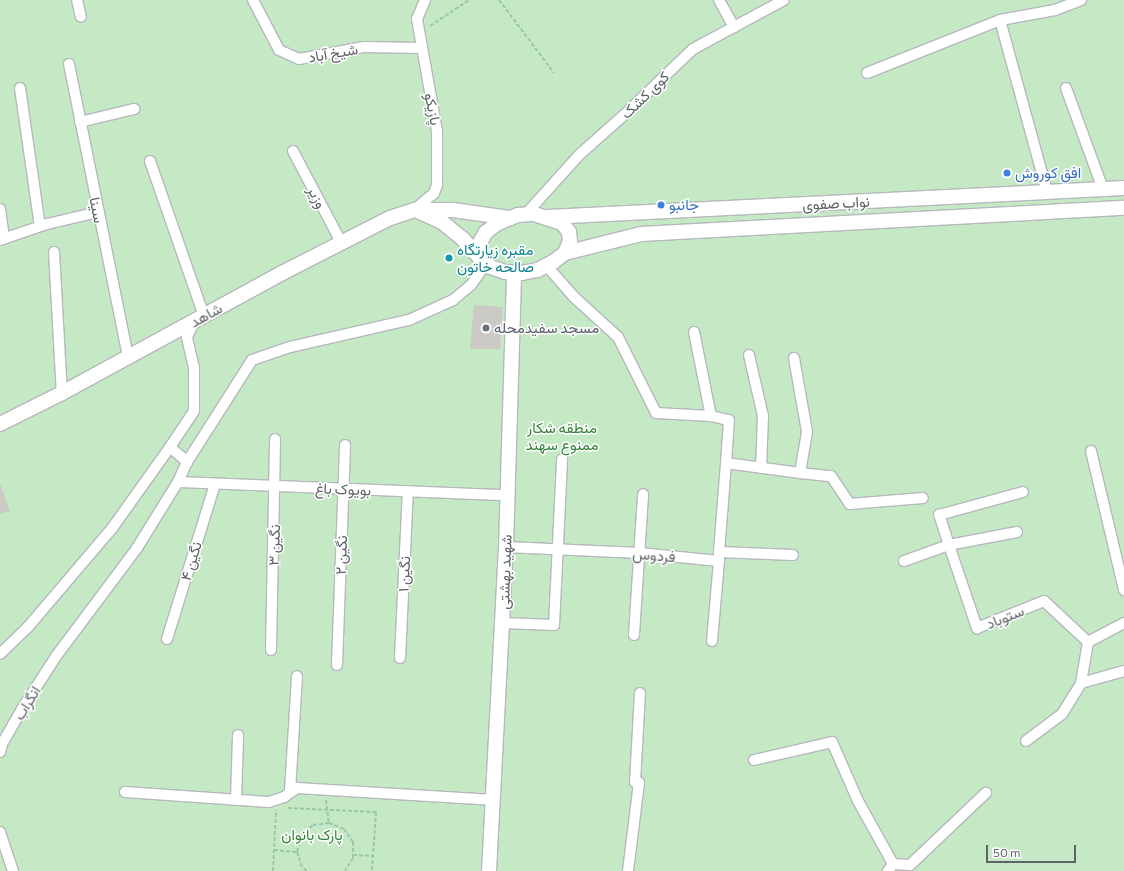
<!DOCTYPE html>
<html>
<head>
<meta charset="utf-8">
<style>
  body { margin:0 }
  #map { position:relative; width:1124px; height:871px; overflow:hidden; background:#f1efe8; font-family:Commissioner,Vazirmatn,sans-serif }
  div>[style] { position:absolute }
  .green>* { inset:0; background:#c5e8c5 }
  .building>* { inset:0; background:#cccac5 }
  .path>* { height:2px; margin-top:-1px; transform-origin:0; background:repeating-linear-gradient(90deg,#9cc7a9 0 4px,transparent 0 6px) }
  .roads { filter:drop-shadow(1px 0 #b5b8bc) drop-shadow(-1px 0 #b5b8bc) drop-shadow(0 1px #b5b8bc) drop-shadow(0 -1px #b5b8bc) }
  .street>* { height:10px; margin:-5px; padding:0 5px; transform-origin:5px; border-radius:5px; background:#fff }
  .secondary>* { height:14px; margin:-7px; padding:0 7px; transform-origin:7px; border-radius:7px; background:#fff }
  .dots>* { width:11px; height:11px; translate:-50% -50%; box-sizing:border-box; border:2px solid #fff; border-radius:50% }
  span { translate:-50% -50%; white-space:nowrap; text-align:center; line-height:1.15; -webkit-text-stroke:3px #fff; paint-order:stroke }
  .street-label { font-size:15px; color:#5f6368 }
  .shop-label { font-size:15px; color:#366cbe }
  .left { translate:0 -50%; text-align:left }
  .culture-label { font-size:15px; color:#0d838f }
  .worship-label { font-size:15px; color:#5b616d }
  .park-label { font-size:15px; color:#348238 }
  .scale { position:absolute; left:986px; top:845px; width:90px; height:18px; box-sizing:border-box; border:2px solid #5f6368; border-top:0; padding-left:5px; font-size:12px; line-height:14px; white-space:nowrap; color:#5f6368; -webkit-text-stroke:3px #fff; paint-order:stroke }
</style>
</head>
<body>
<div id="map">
  <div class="green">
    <i style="clip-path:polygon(0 0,1124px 0,1124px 871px,0 871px)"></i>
  </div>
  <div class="building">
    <i style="clip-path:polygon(474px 305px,503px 307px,500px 349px,470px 349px)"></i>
    <i style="clip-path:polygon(0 484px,10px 511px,0 514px)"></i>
  </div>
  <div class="path">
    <i style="left:499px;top:0;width:91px;rotate:53deg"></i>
    <i style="left:430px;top:26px;width:47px;rotate:-33.7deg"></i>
    <i style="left:326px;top:800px;width:23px;rotate:83deg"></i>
    <i style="left:288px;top:808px;width:88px;rotate:2.6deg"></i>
    <i style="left:376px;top:812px;width:59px;rotate:93.9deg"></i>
    <i style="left:274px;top:850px;width:23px;rotate:5deg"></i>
    <i style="left:353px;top:855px;width:20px;rotate:3deg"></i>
    <i style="left:273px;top:871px;width:61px;rotate:-87.2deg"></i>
    <i style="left:307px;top:871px;width:6px;rotate:-141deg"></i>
    <i style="left:302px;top:867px;width:16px;rotate:-108deg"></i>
    <i style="left:297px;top:852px;width:16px;rotate:-76deg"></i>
    <i style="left:301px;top:836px;width:16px;rotate:-43deg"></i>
    <i style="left:313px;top:825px;width:16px;rotate:-7deg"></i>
    <i style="left:329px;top:823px;width:16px;rotate:22deg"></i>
    <i style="left:344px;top:829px;width:16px;rotate:55deg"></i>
    <i style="left:353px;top:842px;width:16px;rotate:90deg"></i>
    <i style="left:353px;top:858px;width:15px;rotate:122deg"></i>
  </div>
  <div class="roads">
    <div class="street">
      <i style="left:77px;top:0;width:17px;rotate:77deg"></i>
      <i style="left:253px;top:0;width:56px;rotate:62.5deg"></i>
      <i style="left:279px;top:50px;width:22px;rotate:24deg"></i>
      <i style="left:299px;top:59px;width:66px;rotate:-10.5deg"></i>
      <i style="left:364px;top:47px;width:57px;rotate:1deg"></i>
      <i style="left:719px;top:0;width:31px;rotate:61deg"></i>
      <i style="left:1000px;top:20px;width:178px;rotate:74.7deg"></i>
      <i style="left:69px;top:64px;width:298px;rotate:78.6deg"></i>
      <i style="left:867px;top:73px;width:143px;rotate:-21.7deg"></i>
      <i style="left:1000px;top:20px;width:56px;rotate:-10.3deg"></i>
      <i style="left:1055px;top:10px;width:28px;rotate:-21deg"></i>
      <i style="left:20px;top:88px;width:139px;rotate:81.8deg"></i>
      <i style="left:1066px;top:88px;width:108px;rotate:69.9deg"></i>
      <i style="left:80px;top:122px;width:56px;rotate:-13.5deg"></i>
      <i style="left:293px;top:151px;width:103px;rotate:62.2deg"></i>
      <i style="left:150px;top:161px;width:164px;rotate:70.8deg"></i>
      <i style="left:0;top:209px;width:29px;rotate:82deg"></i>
      <i style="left:414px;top:210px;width:26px;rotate:-40deg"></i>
      <i style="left:434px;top:193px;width:9px;rotate:-69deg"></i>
      <i style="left:437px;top:185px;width:54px;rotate:-90deg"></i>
      <i style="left:437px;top:131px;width:114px;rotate:-100.1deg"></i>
      <i style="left:417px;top:19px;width:21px;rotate:-67deg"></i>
      <i style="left:525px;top:215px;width:81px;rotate:-48deg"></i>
      <i style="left:579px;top:155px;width:59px;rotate:-41.6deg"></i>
      <i style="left:623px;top:116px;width:97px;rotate:-43.7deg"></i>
      <i style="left:693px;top:49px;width:103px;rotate:-28.3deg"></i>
      <i style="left:0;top:240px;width:50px;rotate:-18.8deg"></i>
      <i style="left:47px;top:224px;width:52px;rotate:-13.2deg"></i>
      <i style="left:54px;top:252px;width:141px;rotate:86.8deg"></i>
      <i style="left:546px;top:265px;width:43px;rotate:48.8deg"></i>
      <i style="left:574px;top:297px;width:59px;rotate:42.3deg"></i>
      <i style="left:618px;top:337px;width:85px;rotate:63.4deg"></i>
      <i style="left:656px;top:413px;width:55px;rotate:3.1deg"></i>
      <i style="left:711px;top:416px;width:18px;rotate:13deg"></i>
      <i style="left:729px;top:420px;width:43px;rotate:94deg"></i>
      <i style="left:694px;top:332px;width:86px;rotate:78.6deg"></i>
      <i style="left:749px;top:355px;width:63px;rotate:77.1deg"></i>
      <i style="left:763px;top:416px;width:52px;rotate:92.2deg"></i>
      <i style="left:794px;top:358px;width:75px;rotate:80deg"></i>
      <i style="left:807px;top:432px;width:42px;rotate:99.7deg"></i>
      <i style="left:170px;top:447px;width:23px;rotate:41deg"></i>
      <i style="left:1091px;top:451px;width:143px;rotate:76.6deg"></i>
      <i style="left:178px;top:482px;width:329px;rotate:2.3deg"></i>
      <i style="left:1017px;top:532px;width:69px;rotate:169.2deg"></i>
      <i style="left:949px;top:545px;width:32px;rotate:-108deg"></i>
      <i style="left:939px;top:515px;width:87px;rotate:-15.3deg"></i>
      <i style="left:506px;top:547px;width:134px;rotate:2.6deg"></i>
      <i style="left:640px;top:553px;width:79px;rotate:5.8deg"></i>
      <i style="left:719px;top:561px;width:9px;rotate:-90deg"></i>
      <i style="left:719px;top:552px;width:74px;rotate:2.3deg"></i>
      <i style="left:719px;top:552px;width:89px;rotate:-85.5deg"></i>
      <i style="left:726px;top:463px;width:75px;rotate:7.7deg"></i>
      <i style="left:800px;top:473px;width:31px;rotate:6deg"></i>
      <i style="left:831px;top:476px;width:34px;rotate:56deg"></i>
      <i style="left:850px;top:504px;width:73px;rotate:-4.7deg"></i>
      <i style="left:904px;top:561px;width:48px;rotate:-19.6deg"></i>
      <i style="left:949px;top:545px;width:88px;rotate:71.4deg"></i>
      <i style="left:977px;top:628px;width:72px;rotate:-21.9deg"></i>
      <i style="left:1044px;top:601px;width:60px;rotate:43deg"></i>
      <i style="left:1088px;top:642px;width:41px;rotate:-27.8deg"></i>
      <i style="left:503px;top:623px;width:51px;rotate:2.2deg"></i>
      <i style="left:554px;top:625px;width:166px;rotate:-87.2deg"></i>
      <i style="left:634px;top:635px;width:141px;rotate:-86.3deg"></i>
      <i style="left:167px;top:639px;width:162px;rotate:-72.8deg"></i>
      <i style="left:712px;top:641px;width:80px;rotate:-85deg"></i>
      <i style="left:271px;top:650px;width:211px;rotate:-88.9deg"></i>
      <i style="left:0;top:654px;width:39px;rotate:-44deg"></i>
      <i style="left:28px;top:627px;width:131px;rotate:-49.6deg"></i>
      <i style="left:113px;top:527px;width:98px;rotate:-54.5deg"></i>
      <i style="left:170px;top:447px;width:43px;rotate:-56.3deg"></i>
      <i style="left:194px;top:411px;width:43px;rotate:-90deg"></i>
      <i style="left:194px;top:368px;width:32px;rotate:-103deg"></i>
      <i style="left:187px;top:337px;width:17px;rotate:-65deg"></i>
      <i style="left:400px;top:658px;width:167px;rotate:-87.3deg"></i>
      <i style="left:337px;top:665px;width:220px;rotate:-87.9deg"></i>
      <i style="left:1081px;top:683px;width:45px;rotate:-15.6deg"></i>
      <i style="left:1026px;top:741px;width:45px;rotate:-36.9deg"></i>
      <i style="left:1062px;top:714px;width:36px;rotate:-58deg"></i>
      <i style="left:1081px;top:683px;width:42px;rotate:-80.3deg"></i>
      <i style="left:0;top:752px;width:8px;rotate:-76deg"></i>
      <i style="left:2px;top:744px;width:40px;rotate:-60.3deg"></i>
      <i style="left:22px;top:709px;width:64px;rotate:-57.1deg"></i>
      <i style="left:57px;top:655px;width:134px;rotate:-53.2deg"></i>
      <i style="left:137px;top:548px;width:78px;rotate:-58.2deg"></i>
      <i style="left:178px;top:482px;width:22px;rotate:-66deg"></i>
      <i style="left:187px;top:462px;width:121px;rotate:-57.5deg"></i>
      <i style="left:252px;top:360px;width:40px;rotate:-18.9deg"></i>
      <i style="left:290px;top:347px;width:122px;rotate:-12.8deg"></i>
      <i style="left:409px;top:320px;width:48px;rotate:-24.4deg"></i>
      <i style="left:453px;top:300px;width:23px;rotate:-40deg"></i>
      <i style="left:471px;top:285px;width:24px;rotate:-55deg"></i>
      <i style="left:754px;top:760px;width:80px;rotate:-13deg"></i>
      <i style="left:832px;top:742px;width:64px;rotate:66.2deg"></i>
      <i style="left:858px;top:801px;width:72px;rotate:60.9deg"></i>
      <i style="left:893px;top:864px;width:9px;rotate:126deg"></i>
      <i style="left:290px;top:791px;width:115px;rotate:-86.5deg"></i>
      <i style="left:125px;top:792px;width:144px;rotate:4deg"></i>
      <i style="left:269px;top:802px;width:16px;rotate:-18deg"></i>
      <i style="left:284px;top:797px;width:16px;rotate:-35deg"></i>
      <i style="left:297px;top:788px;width:194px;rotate:3.5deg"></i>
      <i style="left:236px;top:800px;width:65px;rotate:-88.2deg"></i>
      <i style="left:0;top:832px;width:41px;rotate:71.6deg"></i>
      <i style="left:893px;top:864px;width:17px;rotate:3deg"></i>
      <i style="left:910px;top:865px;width:105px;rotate:-43.5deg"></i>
      <i style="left:628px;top:871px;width:89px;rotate:-82.9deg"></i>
      <i style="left:639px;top:783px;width:4px;rotate:-166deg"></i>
      <i style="left:635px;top:782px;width:89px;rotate:-86.8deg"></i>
    </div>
    <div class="secondary">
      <i style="left:420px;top:212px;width:24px;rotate:24deg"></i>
      <i style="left:442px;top:222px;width:26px;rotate:39deg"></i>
      <i style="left:462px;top:238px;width:27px;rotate:48deg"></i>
      <i style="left:534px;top:214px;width:29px;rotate:18deg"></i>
      <i style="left:562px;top:223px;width:11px;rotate:52deg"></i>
      <i style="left:569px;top:232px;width:9px;rotate:84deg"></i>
      <i style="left:570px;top:241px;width:13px;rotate:113deg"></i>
      <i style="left:565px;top:253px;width:15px;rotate:143deg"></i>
      <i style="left:553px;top:262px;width:18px;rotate:153deg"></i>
      <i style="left:537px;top:270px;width:15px;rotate:169deg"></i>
      <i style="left:522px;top:273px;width:17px;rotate:-177deg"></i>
      <i style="left:505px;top:272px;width:21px;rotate:-161deg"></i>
      <i style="left:485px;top:265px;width:9px;rotate:-126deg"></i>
      <i style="left:480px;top:258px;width:14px;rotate:-94deg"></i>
      <i style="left:479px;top:244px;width:14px;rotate:-60deg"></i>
      <i style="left:486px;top:232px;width:15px;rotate:-37deg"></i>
      <i style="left:498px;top:223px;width:22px;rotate:-22deg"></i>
      <i style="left:518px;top:215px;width:16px;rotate:-4deg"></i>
      <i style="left:548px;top:217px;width:577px;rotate:-2.88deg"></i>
      <i style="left:565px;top:253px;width:78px;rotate:-14deg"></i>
      <i style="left:641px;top:234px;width:484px;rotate:-3.1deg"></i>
      <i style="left:0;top:424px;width:69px;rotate:-26.6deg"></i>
      <i style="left:62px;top:393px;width:251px;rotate:-28.6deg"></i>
      <i style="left:282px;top:273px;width:121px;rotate:-27deg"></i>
      <i style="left:390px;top:218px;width:25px;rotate:-18deg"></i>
      <i style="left:414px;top:210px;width:39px"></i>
      <i style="left:453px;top:210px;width:58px;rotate:8deg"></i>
      <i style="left:489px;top:871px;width:324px;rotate:-87deg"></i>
      <i style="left:506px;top:547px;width:274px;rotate:-88.3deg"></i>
    </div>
  </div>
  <div class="dots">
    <i style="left:1007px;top:173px;background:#3f7fe0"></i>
    <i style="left:661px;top:205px;background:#3f7fe0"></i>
    <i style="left:449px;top:258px;background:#0f9aa8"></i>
    <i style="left:486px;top:328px;background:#6b7280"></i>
  </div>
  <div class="street-label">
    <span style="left:333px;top:53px;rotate:-10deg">شیخ آباد</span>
    <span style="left:645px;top:95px;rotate:-44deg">کوی کشک</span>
    <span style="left:433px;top:109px;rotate:79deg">پازیکو</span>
    <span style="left:317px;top:197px;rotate:62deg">وزیر</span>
    <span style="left:836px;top:203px;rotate:-3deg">نواب صفوی</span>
    <span style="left:97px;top:210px;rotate:79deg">سینا</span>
    <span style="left:206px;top:315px;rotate:-29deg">شاهد</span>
    <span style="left:343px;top:489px;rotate:2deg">بویوک باغ</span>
    <span style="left:274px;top:545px;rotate:-88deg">نگین ۳</span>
    <span style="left:341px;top:555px;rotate:-88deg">نگین ۲</span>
    <span style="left:654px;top:555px;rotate:5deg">فردوس</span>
    <span style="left:191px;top:561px;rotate:-73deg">نگین ۴</span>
    <span style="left:505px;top:572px;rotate:-88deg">شهید بهشتی</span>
    <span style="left:404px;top:574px;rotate:-87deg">نگین ۱</span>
    <span style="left:1005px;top:617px;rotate:-22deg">ستوباد</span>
    <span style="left:27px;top:703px;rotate:-58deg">انگراب</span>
  </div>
  <div class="shop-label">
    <span class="left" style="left:1015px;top:173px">افق کوروش</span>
    <span class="left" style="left:669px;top:205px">جانبو</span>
  </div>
  <div class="culture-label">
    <span class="left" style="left:457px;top:258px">مقبره زیارتگاه<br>صالحه خاتون</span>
  </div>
  <div class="worship-label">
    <span class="left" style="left:494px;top:328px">مسجد سفیدمحله</span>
  </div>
  <div class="park-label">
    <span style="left:562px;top:436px">منطقه شکار<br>ممنوع سهند</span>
    <span style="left:312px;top:835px">پارک بانوان</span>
  </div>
  <div class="scale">50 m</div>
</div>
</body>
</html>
